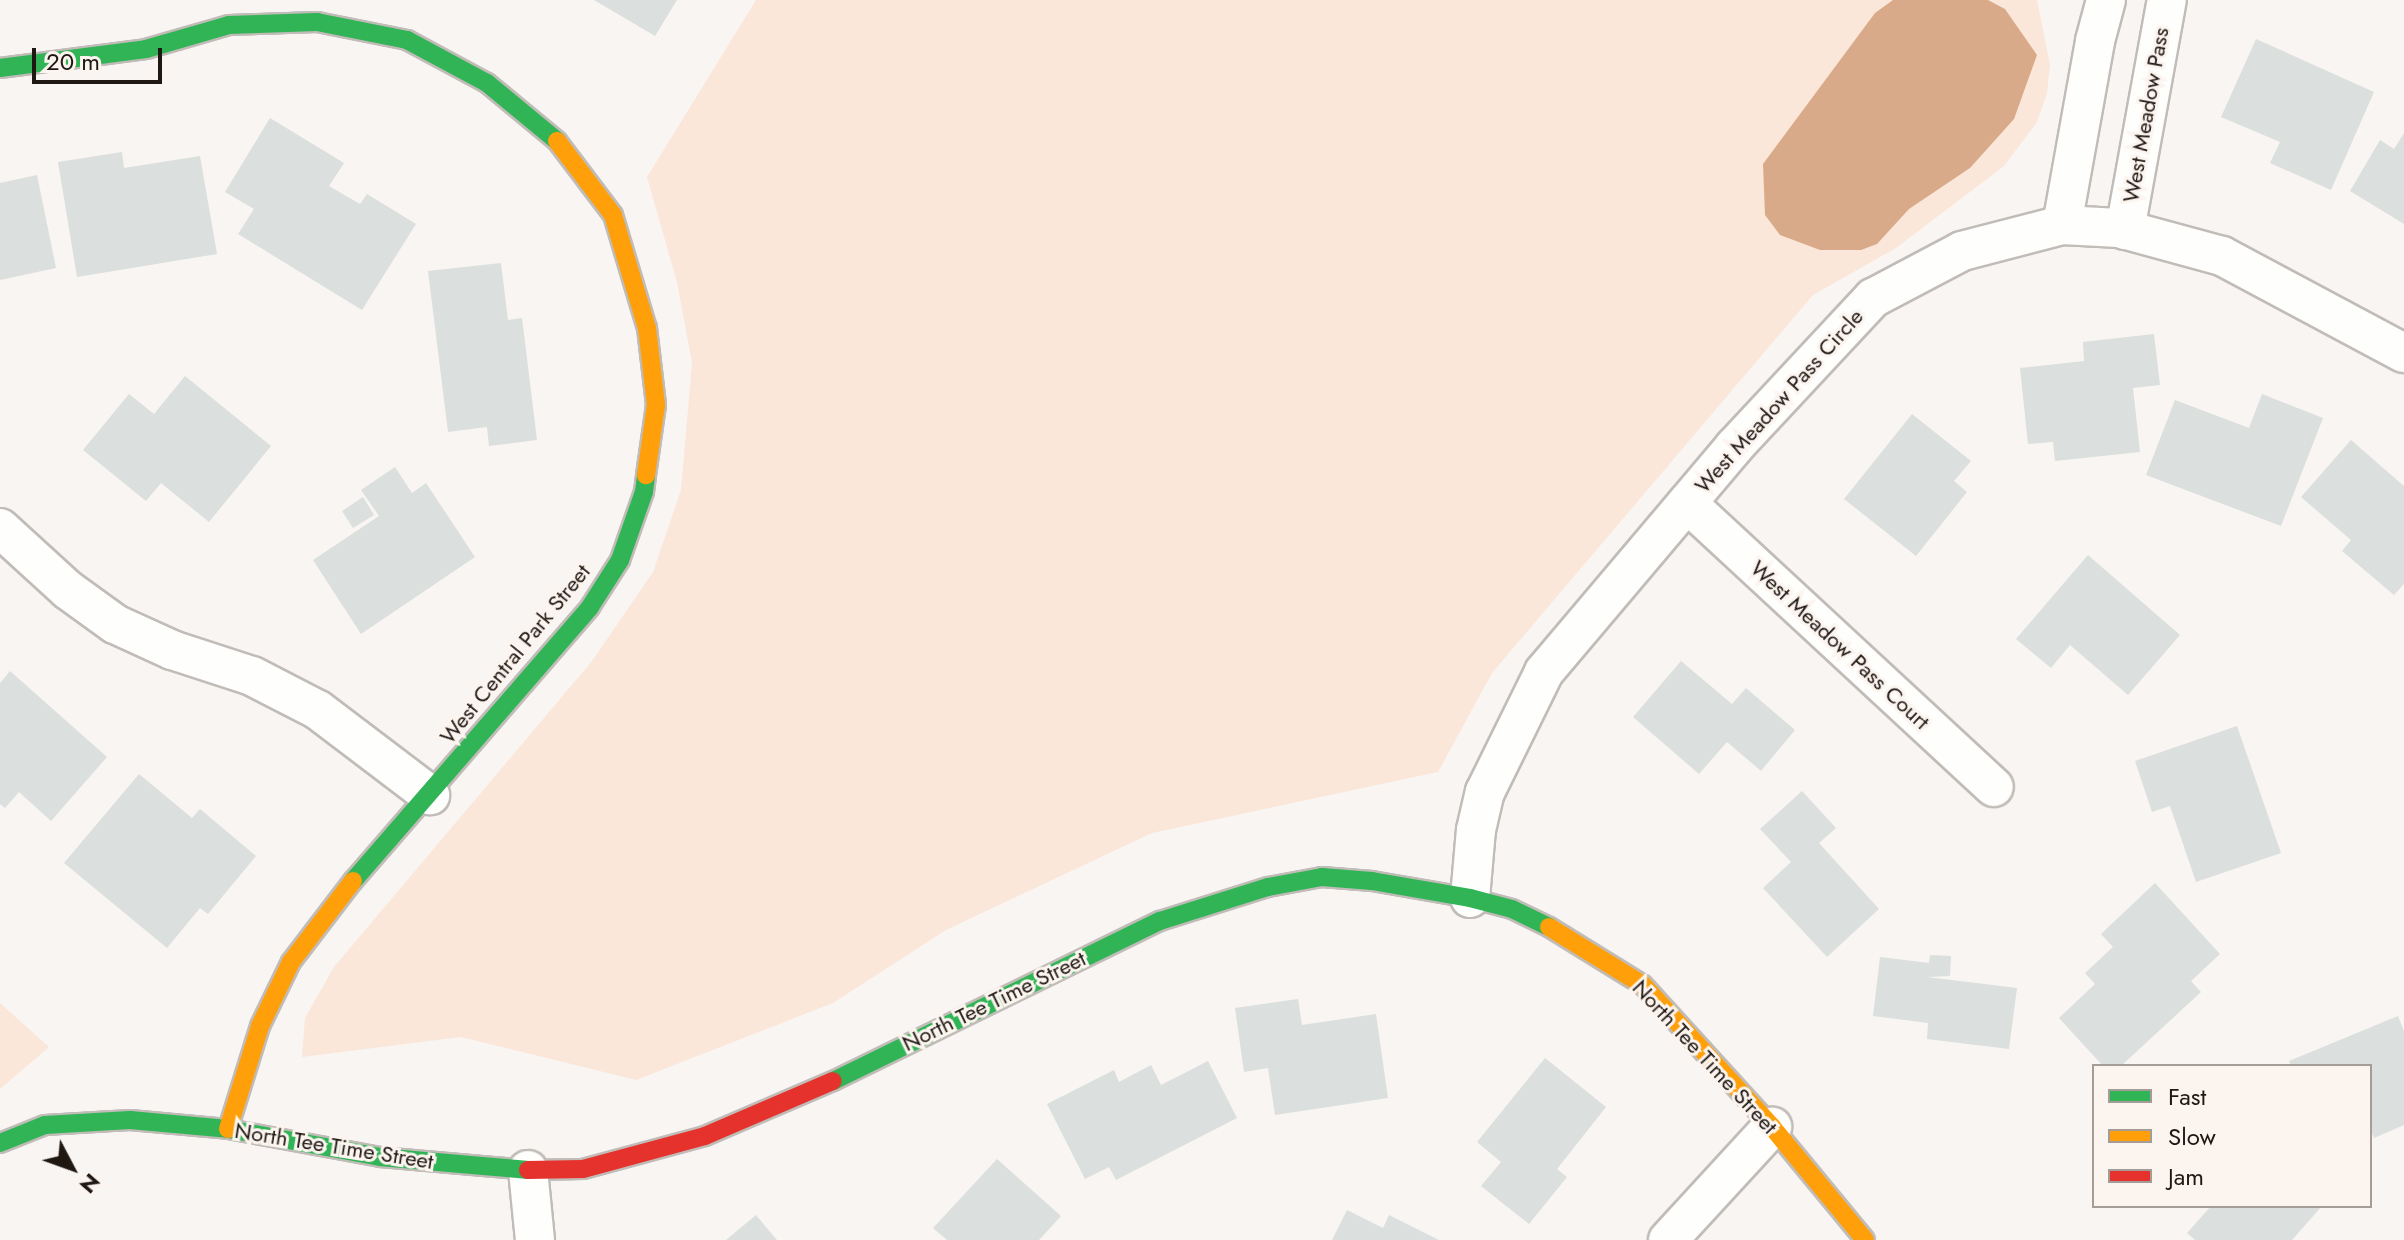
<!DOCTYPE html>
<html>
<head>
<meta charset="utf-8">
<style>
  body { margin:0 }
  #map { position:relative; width:2404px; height:1240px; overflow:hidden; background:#f9f5f2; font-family:Jost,sans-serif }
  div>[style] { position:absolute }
  .green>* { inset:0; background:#fbe7d9 }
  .water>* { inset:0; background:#d8aa8a }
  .building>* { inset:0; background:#dbdfdd }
  .roads { filter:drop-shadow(2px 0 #c1bcb8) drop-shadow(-2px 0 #c1bcb8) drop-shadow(0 2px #c1bcb8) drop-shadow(0 -2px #c1bcb8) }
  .street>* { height:38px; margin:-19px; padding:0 19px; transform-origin:19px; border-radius:19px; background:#fefefd }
  .fast>* { height:18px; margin:-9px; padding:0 9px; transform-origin:9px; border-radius:9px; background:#30b455 }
  .slow>* { height:18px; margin:-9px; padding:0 9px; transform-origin:9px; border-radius:9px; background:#ff9f0a }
  .jam>* { height:18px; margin:-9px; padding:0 9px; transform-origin:9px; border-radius:9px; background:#e5322d }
  span { translate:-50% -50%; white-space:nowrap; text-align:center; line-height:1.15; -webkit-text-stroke:6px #fcf4ef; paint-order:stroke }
  .street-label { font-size:22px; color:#1e1712 }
  .legend { position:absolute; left:2092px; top:1064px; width:280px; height:144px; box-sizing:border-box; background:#fcf4ef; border:2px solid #a39c97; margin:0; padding:10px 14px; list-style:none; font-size:24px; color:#1e1712 }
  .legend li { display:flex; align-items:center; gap:16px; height:40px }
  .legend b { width:40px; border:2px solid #a39c97 }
  .north { position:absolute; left:32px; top:1128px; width:80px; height:80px; -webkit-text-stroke:6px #fcf4ef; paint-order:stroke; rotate:131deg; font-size:22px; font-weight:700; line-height:32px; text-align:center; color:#1e1712 }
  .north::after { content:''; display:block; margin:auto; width:28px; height:36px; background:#1e1712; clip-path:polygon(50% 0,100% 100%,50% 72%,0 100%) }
  .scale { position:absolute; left:32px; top:48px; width:130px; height:36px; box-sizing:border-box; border:4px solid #1e1712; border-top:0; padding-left:10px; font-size:24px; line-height:28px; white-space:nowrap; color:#1e1712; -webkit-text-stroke:6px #fcf4ef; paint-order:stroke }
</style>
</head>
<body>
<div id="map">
  <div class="green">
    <i style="clip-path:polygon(756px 0,2037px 0,2050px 65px,2047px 93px,2037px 122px,2004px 166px,1896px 248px,1813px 295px,1492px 673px,1438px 772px,1152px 833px,946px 930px,833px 1003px,636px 1080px,461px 1037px,302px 1057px,305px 1018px,334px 967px,592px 661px,653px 572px,681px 490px,692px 363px,677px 282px,647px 177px)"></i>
    <i style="clip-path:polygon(0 1003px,49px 1047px,0 1089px)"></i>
  </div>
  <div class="water">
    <i style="clip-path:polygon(1893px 0,1988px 0,2005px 9px,2037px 55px,2014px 119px,1970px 168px,1909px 209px,1877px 244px,1861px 250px,1820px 250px,1780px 235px,1765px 215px,1763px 164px,1875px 13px)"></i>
  </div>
  <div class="building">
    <i style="clip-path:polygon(594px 0,677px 0,655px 36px)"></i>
    <i style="clip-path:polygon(2256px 39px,2374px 92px,2331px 190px,2270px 163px,2280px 142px,2221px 117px)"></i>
    <i style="clip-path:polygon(270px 118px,344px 163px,329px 186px,360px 204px,367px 194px,416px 224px,362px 310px,238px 234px,254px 209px,225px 192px)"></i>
    <i style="clip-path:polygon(2404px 133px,2404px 224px,2350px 191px,2380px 140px,2394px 149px)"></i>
    <i style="clip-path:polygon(122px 152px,124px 168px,200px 156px,217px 254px,77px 277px,58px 162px)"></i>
    <i style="clip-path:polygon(37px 175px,56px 268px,0 280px,0 183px)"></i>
    <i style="clip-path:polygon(501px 263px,508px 320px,522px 318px,537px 440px,489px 446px,487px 427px,448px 432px,428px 271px)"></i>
    <i style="clip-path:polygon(2154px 334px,2160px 385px,2133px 388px,2140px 452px,2055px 461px,2053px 442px,2028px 444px,2020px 368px,2084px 361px,2083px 342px)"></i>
    <i style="clip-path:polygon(185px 376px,271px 446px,209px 522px,161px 483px,146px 501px,83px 450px,129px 394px,154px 414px)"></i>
    <i style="clip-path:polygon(2262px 394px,2323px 418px,2281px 526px,2146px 475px,2175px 400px,2249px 428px)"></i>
    <i style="clip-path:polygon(1912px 414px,1971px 461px,1954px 481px,1967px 492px,1916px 556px,1844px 499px)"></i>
    <i style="clip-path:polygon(2351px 440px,2404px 486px,2404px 584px,2394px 595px,2342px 551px,2351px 540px,2301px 497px)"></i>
    <i style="clip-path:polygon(395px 467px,412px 493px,426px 483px,475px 557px,361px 634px,313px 560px,379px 516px,361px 490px)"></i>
    <i style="clip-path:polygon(363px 497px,374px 515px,353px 528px,342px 511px)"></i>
    <i style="clip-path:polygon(2088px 555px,2180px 635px,2128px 695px,2070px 645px,2051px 668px,2016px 639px)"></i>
    <i style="clip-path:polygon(1681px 661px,1732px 704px,1746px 688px,1795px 730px,1761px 771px,1727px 742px,1699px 774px,1633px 717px)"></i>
    <i style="clip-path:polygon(10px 671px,107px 757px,51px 821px,19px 792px,5px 808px,0 804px,0 683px)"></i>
    <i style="clip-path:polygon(2237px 726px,2281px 853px,2196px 882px,2170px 806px,2152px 812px,2135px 761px)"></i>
    <i style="clip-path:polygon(139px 774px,192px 818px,200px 809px,256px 856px,208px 914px,200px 908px,167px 948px,64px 863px)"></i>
    <i style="clip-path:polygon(1802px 791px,1836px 828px,1819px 843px,1879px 909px,1827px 957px,1763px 888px,1791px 862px,1760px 829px)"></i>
    <i style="clip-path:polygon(2155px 883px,2220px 954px,2191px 981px,2201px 992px,2121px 1066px,2103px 1066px,2059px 1018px,2095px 984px,2085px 973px,2113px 947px,2101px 934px)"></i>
    <i style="clip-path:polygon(1930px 955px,1951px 956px,1950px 976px,1927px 977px,2017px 988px,2009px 1049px,1927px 1039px,1928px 1023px,1873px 1016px,1880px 957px,1929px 963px)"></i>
    <i style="clip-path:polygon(1298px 999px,1302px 1025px,1376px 1014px,1388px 1098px,1275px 1115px,1268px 1068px,1244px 1072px,1235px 1008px)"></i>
    <i style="clip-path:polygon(2398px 1016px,2404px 1031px,2404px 1125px,2374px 1138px,2370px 1129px,2370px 1066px,2291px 1066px,2289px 1061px)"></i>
    <i style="clip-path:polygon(1545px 1058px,1606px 1107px,1557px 1169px,1567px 1177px,1529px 1224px,1481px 1186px,1501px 1162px,1477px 1142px)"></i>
    <i style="clip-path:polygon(1208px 1061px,1237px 1118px,1116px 1180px,1109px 1167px,1085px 1179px,1047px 1104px,1114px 1070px,1119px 1082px,1151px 1065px,1161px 1085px)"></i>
    <i style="clip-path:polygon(997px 1159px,1061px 1216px,1039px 1240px,947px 1240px,933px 1228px)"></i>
    <i style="clip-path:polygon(2211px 1206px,2322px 1206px,2292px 1240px,2195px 1240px,2187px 1233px)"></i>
    <i style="clip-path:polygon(1347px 1210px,1383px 1228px,1389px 1215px,1439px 1240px,1332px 1240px)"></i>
    <i style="clip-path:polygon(756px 1215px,777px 1240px,726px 1240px)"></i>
  </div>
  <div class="roads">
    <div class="street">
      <i style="left:2062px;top:225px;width:187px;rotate:-79.8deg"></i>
      <i style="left:2095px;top:41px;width:42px;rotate:-75deg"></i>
      <i style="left:2125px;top:230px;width:234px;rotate:-79.7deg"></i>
      <i style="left:1687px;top:503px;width:418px;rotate:42.8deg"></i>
      <i style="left:0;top:528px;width:92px;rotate:42.4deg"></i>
      <i style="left:68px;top:590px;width:58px;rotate:35.9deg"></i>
      <i style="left:115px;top:624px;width:63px;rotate:24.5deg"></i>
      <i style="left:172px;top:650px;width:84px;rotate:18deg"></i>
      <i style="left:252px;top:676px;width:74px;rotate:27.3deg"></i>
      <i style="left:318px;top:710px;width:141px;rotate:37.2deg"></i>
      <i style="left:1470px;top:898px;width:68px;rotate:-85deg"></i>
      <i style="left:1476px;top:830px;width:39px;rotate:-77deg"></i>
      <i style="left:1485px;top:792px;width:134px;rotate:-63.8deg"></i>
      <i style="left:1544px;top:672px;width:294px;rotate:-49.8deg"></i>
      <i style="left:1734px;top:447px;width:204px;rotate:-47deg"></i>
      <i style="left:1873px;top:298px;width:101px;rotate:-27.8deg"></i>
      <i style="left:1962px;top:251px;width:103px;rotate:-14.6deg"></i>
      <i style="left:2062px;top:225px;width:57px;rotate:3deg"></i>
      <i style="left:2119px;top:228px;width:107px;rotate:15.2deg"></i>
      <i style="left:2222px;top:256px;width:206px;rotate:28.1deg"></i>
      <i style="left:528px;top:1170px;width:70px;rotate:84.3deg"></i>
      <i style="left:1668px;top:1240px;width:154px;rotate:-47.4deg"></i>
    </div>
    <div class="fast">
      <i style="left:0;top:68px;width:147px;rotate:-7.4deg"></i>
      <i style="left:146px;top:49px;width:86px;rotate:-16.1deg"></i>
      <i style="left:229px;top:25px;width:88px;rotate:-2deg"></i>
      <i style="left:317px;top:22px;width:92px;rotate:11.3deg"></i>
      <i style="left:407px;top:40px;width:91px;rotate:28.3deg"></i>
      <i style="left:487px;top:83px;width:91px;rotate:39.6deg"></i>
      <i style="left:353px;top:881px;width:362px;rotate:-49.1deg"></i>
      <i style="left:590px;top:607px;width:56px;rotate:-57.4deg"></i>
      <i style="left:620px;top:560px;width:72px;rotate:-70.6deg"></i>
      <i style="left:644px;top:492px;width:17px;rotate:-83deg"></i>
      <i style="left:833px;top:1081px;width:364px;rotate:-26.1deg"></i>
      <i style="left:1160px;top:921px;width:113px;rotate:-17.5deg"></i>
      <i style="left:1268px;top:887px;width:55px;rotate:-10.5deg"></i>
      <i style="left:1322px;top:877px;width:50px;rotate:4.6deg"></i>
      <i style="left:1372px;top:881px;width:99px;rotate:9.8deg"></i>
      <i style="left:1470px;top:898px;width:43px;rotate:14.7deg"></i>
      <i style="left:1512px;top:909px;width:41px;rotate:25.9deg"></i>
      <i style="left:0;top:1143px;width:48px;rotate:-21.8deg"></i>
      <i style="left:45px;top:1125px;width:85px;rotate:-3.4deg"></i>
      <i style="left:130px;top:1120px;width:98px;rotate:5.2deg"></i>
      <i style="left:228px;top:1129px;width:155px;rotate:10.4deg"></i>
      <i style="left:380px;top:1157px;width:149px;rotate:5deg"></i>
    </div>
    <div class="slow">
      <i style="left:557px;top:141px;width:93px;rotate:52.9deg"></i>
      <i style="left:613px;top:215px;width:118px;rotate:73.3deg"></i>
      <i style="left:647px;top:328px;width:78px;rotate:83.3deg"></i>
      <i style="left:656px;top:405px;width:71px;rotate:98.1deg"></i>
      <i style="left:1549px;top:927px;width:110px;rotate:31.7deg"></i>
      <i style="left:1643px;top:985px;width:192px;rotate:47.7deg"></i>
      <i style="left:1772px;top:1127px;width:146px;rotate:50.5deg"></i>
      <i style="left:228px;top:1129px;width:108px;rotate:-72.7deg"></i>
      <i style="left:260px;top:1026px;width:71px;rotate:-64.2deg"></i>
      <i style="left:291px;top:962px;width:102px;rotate:-52.6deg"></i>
    </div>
    <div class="jam">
      <i style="left:528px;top:1170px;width:55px;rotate:-1deg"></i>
      <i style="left:583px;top:1169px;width:126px;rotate:-15.1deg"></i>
      <i style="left:705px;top:1136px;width:139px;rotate:-23.3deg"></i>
    </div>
  </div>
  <div class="street-label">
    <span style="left:2146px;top:115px;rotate:-80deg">West Meadow Pass</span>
    <span style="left:1779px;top:401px;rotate:-48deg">West Meadow Pass Circle</span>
    <span style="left:1840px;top:645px;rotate:43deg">West Meadow Pass Court</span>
    <span style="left:515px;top:654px;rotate:-51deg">West Central Park Street</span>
    <span style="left:994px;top:1001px;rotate:-26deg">North Tee Time Street</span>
    <span style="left:1705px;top:1057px;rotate:47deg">North Tee Time Street</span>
    <span style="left:334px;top:1146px;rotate:9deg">North Tee Time Street</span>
  </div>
  <ul class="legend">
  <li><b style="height:10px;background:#30b455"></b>Fast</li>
  <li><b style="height:10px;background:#ff9f0a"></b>Slow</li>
  <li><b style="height:10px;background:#e5322d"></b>Jam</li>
  </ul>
  <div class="north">N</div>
  <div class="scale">20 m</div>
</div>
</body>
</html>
